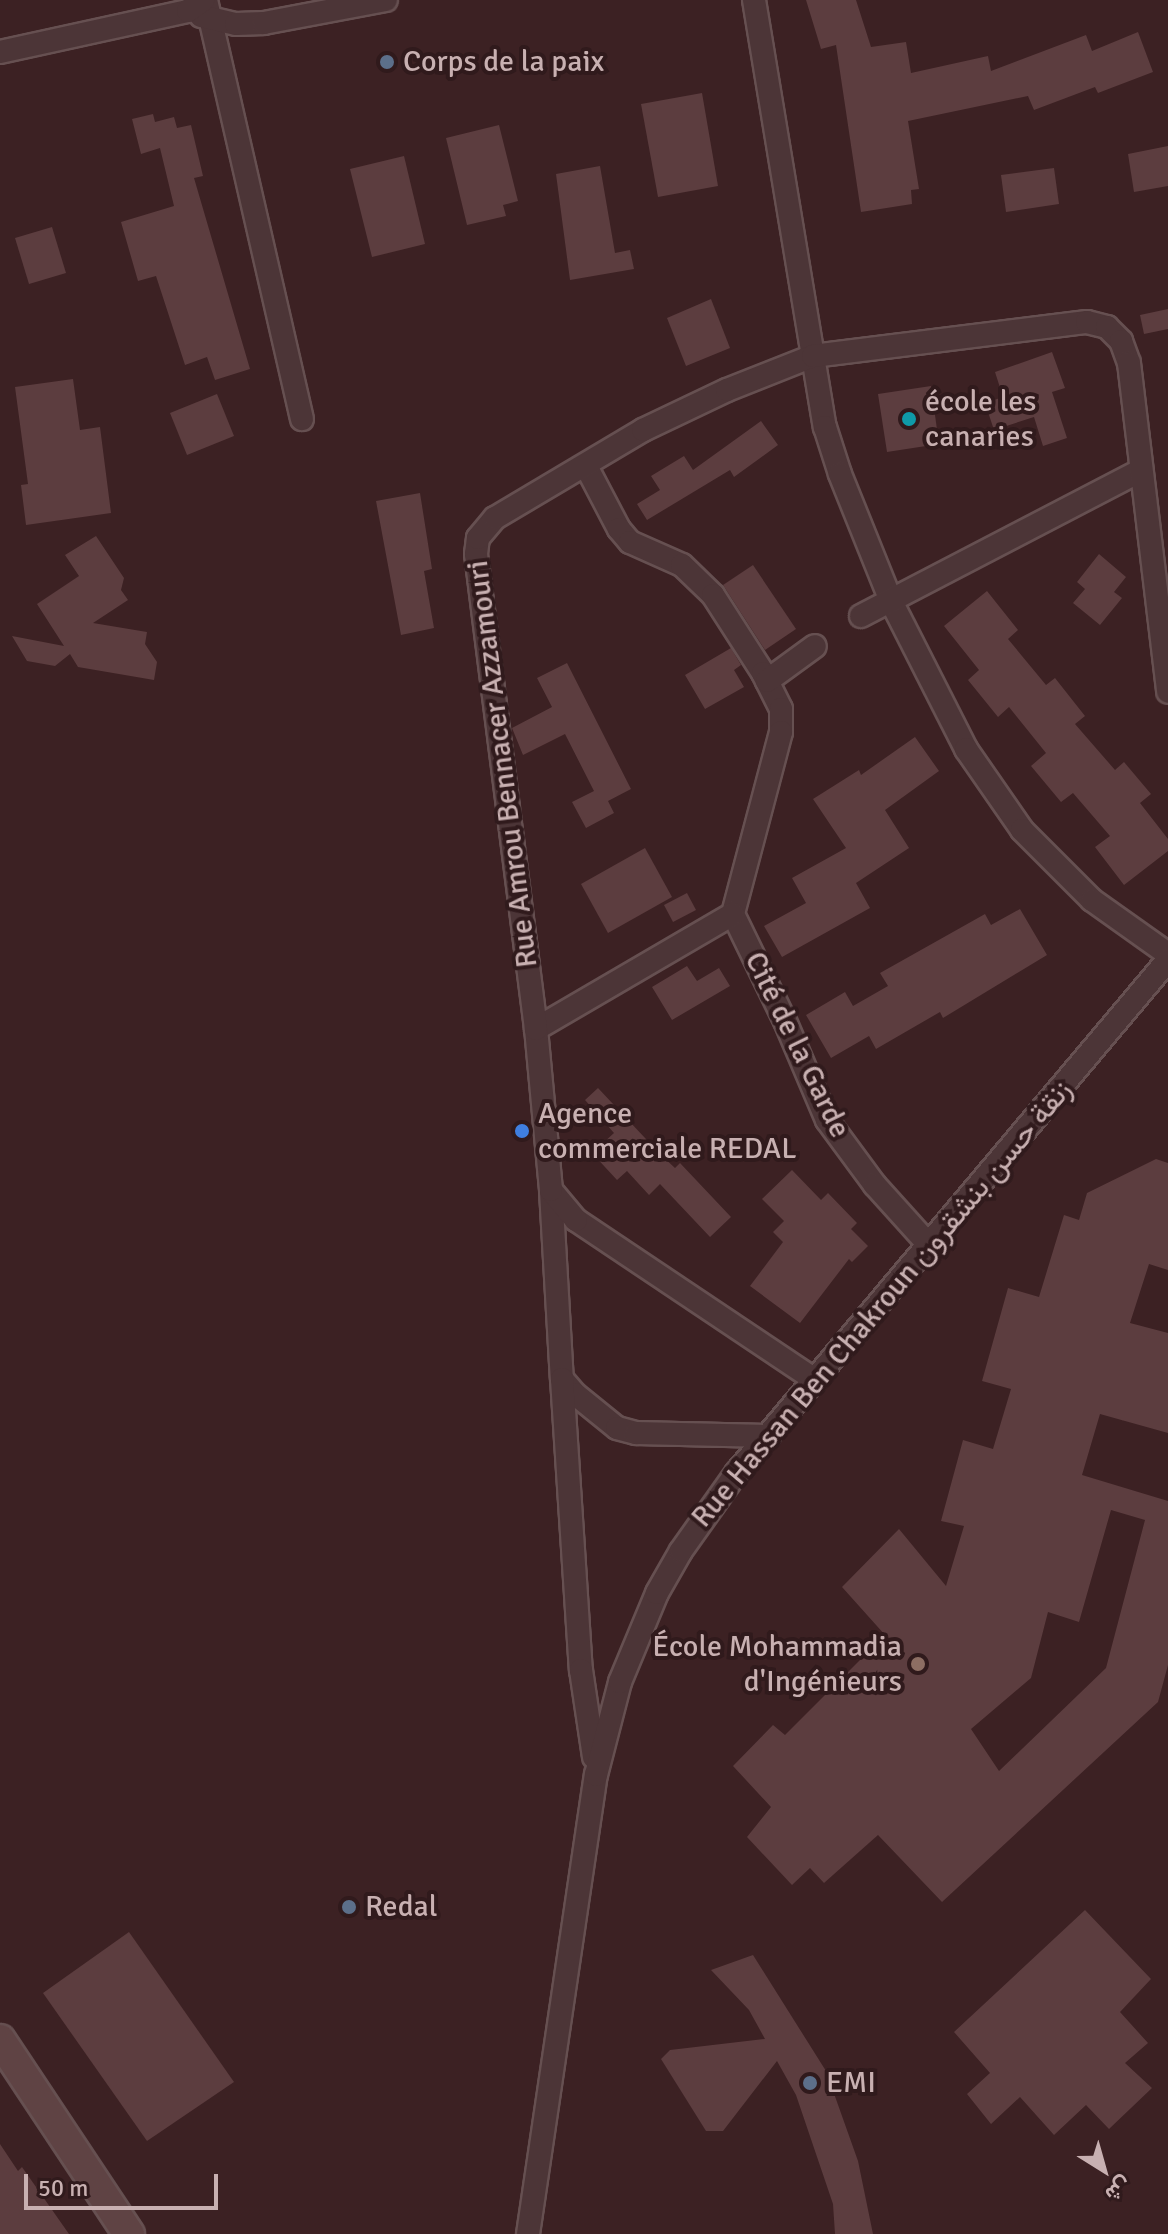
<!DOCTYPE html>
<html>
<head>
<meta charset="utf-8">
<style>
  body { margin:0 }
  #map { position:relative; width:1168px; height:2234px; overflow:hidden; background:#3c2123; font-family:Signika,Vazirmatn,sans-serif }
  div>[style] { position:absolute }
  .building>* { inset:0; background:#5c3d3f }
  .roads { filter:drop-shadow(2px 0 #665051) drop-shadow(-2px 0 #665051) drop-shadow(0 2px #665051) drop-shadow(0 -2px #665051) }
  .minor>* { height:22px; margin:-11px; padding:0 11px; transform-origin:11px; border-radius:11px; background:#4c3537 }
  .secondary>* { height:30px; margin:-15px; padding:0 15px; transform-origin:15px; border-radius:15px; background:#5f4344 }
  .dots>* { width:22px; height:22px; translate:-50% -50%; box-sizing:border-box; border:4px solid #301a1c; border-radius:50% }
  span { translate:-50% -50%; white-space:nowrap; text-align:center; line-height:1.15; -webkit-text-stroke:8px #301a1c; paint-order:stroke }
  .poi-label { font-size:30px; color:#c8b0b1 }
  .left { translate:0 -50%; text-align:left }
  .right { translate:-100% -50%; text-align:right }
  .street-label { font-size:30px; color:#c8b0b1 }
  .north { position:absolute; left:1064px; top:2130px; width:80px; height:80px; -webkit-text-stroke:6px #301a1c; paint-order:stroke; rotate:143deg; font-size:22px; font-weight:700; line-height:32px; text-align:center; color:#c8b0b1 }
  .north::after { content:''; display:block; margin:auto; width:28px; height:36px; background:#c8b0b1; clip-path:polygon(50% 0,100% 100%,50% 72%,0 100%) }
  .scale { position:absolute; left:24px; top:2174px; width:194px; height:36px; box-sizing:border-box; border:4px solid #c8b0b1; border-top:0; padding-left:10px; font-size:24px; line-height:28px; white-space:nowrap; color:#c8b0b1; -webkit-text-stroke:6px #301a1c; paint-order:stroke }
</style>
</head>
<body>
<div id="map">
  <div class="building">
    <i style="clip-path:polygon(806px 0,856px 0,871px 47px,906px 42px,911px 73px,988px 56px,991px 71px,1086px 35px,1092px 51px,1138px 32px,1153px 72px,1098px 93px,1095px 87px,1034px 110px,1028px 96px,908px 121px,919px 189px,911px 190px,912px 204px,861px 212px,836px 45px,821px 49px)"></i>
    <i style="clip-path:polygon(702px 93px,718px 186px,658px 197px,641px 104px)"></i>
    <i style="clip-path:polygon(153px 114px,155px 122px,174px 117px,177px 128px,191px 125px,203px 176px,194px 178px,250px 369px,215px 380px,207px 357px,185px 365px,156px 276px,138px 281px,121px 222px,174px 206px,160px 148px,141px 154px,132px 119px)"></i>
    <i style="clip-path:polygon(499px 125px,518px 201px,503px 205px,506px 216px,467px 225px,446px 138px)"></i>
    <i style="clip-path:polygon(1168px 146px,1168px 186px,1134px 192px,1128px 154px)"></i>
    <i style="clip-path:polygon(404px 156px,425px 244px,372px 257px,350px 169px)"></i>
    <i style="clip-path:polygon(600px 166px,615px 253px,630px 250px,634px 269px,570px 280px,556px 174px)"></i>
    <i style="clip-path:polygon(1054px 168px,1059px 204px,1006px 212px,1001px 175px)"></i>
    <i style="clip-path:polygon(52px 227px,66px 273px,29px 284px,15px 238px)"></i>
    <i style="clip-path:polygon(711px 299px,730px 348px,686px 366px,667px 318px)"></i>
    <i style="clip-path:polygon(1168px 309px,1168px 329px,1144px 334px,1140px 315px)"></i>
    <i style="clip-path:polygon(1052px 352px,1065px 388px,1052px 392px,1067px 438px,1043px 446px,1034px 417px,994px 430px,985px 403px,1003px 397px,995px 372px)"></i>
    <i style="clip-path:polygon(73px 379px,80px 430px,100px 427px,111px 513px,26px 525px,21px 485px,28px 484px,15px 387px)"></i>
    <i style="clip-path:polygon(931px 386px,939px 444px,887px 452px,878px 394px)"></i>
    <i style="clip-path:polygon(217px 394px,234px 436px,187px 455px,170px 413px)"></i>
    <i style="clip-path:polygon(761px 421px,778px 445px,734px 477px,730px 470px,647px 520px,637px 504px,660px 490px,651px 476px,684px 456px,693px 470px)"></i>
    <i style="clip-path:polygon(420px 493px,432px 569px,424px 571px,434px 628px,401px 635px,376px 501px)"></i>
    <i style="clip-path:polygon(96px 536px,124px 578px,121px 590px,128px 600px,93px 623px,147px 632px,145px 644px,157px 662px,154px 680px,78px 667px,70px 654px,55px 666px,27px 661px,12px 636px,64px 646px,37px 604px,79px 576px,65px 555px)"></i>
    <i style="clip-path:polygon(1099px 554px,1126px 577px,1114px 592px,1122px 598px,1100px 625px,1073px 603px,1085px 589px,1077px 582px)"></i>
    <i style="clip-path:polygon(753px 565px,796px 629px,765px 650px,723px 585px)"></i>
    <i style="clip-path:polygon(987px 591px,1018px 630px,1008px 639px,1046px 685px,1055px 678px,1085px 716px,1075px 724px,1115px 770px,1124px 762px,1151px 794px,1140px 803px,1168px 839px,1168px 851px,1124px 885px,1095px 847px,1110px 836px,1073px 793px,1061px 802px,1031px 766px,1046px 753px,1009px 707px,998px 717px,968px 680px,979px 670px,944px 626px)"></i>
    <i style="clip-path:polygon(731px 648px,741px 665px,734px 670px,744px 687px,705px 709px,685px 675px)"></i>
    <i style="clip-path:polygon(567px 663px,631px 789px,608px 801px,614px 813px,586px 828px,572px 802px,594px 791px,565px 734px,523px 755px,512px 728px,552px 707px,537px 678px)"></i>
    <i style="clip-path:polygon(915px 737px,939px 771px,885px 810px,909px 848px,856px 883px,870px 908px,782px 957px,764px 926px,806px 903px,792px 878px,846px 848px,813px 799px,859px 770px,861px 775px)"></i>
    <i style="clip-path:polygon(645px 848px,672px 897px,608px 933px,581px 884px)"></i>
    <i style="clip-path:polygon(687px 893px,696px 910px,673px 922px,664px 905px)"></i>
    <i style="clip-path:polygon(1020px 909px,1047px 955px,943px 1018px,940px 1012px,876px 1049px,869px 1036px,831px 1058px,806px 1015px,845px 992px,853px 1006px,888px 986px,880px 973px,985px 914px,991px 925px)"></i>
    <i style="clip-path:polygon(687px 966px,697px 981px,719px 968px,730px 986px,672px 1020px,652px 987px)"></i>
    <i style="clip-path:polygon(598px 1088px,661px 1155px,675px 1168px,680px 1163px,731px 1217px,710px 1237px,660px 1184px,649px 1195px,627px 1171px,617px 1180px,592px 1153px,614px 1133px,585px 1100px)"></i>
    <i style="clip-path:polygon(evenodd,1156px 1159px,1168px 1163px,1168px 1270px,1149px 1264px,1130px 1323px,1168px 1333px,1168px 1433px,1100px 1414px,1082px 1475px,1168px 1501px,1168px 1665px,1158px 1702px,942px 1902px,878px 1835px,824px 1883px,810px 1868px,792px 1885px,747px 1837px,771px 1807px,733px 1766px,773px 1725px,785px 1735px,885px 1635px,842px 1587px,899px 1529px,946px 1586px,964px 1526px,941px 1521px,963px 1440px,993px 1449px,1011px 1389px,982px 1381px,1008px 1288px,1039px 1297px,1064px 1215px,1079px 1220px,1087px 1193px,1156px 1159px,1111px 1510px,1145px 1520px,1106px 1668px,999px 1771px,971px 1729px,1031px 1678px,1048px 1612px,1079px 1622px,1111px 1510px)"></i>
    <i style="clip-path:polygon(792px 1170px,821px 1200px,828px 1193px,857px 1223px,851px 1229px,868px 1246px,852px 1262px,849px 1259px,800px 1323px,750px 1286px,783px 1242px,773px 1232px,784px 1221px,762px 1199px)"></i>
    <i style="clip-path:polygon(1085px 1910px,1151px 1979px,1120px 2012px,1148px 2043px,1125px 2063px,1152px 2088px,1109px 2129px,1086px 2105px,1054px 2135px,1020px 2097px,991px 2124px,967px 2094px,990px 2073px,954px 2032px)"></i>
    <i style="clip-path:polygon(129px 1932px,234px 2082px,147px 2141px,43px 1993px)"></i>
    <i style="clip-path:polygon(753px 1955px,826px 2071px,858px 2161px,873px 2234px,835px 2234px,833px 2204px,796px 2095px,777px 2061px,723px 2131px,706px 2131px,661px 2059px,670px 2050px,765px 2039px,749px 2010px,711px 1970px)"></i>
    <i style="clip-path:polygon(0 2144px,18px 2171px,22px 2167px,69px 2234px,0 2234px)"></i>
  </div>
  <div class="roads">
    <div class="minor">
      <i style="left:206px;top:0;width:430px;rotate:77.1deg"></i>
      <i style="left:754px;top:0;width:433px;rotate:80.6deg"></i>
      <i style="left:825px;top:427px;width:49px;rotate:72.3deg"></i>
      <i style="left:840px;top:474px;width:137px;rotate:68.1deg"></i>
      <i style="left:891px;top:601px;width:166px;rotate:63.1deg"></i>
      <i style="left:966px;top:749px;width:98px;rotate:55.3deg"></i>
      <i style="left:1022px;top:830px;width:99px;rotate:45deg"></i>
      <i style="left:1092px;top:900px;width:93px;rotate:35.4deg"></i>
      <i style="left:201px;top:16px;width:36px;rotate:13deg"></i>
      <i style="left:236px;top:24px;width:28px;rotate:-2deg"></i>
      <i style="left:264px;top:23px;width:124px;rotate:-10.7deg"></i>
      <i style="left:0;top:52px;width:192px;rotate:-12.3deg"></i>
      <i style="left:188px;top:11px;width:19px;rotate:-36deg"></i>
      <i style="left:586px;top:466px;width:71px;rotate:62.4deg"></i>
      <i style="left:619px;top:529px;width:17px;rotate:50deg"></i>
      <i style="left:630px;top:542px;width:57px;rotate:23.9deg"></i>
      <i style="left:682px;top:565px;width:43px;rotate:44.1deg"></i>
      <i style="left:713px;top:595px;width:93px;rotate:57.3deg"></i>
      <i style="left:763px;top:673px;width:40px;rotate:63.4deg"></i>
      <i style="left:781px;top:709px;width:23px;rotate:90deg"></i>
      <i style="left:781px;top:732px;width:188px;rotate:104.8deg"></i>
      <i style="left:733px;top:914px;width:119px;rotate:64.1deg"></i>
      <i style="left:785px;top:1021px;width:108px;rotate:67deg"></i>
      <i style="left:827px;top:1120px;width:81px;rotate:53.6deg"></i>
      <i style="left:875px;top:1185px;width:81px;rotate:48deg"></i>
      <i style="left:861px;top:616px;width:314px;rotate:-27.5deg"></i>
      <i style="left:767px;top:681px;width:59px;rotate:-36.1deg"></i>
      <i style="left:536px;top:1029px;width:228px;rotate:-30.3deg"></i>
      <i style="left:551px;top:1191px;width:188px;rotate:86.7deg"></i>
      <i style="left:562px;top:1379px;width:20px;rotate:49deg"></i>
      <i style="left:575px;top:1394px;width:54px;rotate:39deg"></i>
      <i style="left:617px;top:1428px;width:20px;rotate:15deg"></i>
      <i style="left:636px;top:1433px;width:133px;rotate:1.3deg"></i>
      <i style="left:562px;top:1379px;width:292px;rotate:86.3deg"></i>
      <i style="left:581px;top:1670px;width:88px;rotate:81.5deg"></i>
      <i style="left:815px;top:1380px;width:288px;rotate:-146.2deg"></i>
      <i style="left:576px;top:1220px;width:39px;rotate:-130deg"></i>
      <i style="left:551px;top:1190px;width:162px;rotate:-95.3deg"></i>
      <i style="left:536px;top:1029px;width:479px;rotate:-97.2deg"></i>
      <i style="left:476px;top:554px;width:16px;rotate:-83deg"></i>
      <i style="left:478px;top:538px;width:26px;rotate:-50deg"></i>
      <i style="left:495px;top:518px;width:172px;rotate:-30.7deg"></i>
      <i style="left:643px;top:430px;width:93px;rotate:-25.5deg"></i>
      <i style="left:727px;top:390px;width:92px;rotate:-21.6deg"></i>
      <i style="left:813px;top:356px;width:276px;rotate:-7.1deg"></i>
      <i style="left:1087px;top:322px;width:21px;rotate:14deg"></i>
      <i style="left:1107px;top:327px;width:20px;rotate:45deg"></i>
      <i style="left:1121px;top:341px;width:23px;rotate:70deg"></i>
      <i style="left:1129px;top:363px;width:331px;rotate:83.2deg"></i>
      <i style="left:528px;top:2234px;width:464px;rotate:-81.6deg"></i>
      <i style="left:596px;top:1775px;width:96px;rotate:-75.5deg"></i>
      <i style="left:620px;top:1682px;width:96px;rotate:-67.4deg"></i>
      <i style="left:657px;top:1593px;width:48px;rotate:-60.3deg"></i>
      <i style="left:681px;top:1551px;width:97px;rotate:-54.7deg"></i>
      <i style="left:737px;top:1472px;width:669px;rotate:-49.91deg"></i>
    </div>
    <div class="secondary">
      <i style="left:0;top:2040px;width:233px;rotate:56.4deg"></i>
    </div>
  </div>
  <div class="dots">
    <i style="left:387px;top:62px;background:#5c6f8a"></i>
    <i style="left:909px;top:419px;background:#0f9aa8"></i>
    <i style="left:522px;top:1131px;background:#3f7fe0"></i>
    <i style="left:918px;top:1664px;background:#8d6e63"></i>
    <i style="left:349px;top:1907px;background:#5c6f8a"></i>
    <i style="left:810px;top:2083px;background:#5c6f8a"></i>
  </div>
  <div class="poi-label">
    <span class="left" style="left:403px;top:62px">Corps de la paix</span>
    <span class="left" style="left:925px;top:419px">école les<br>canaries</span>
    <span class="left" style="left:538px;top:1131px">Agence<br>commerciale REDAL</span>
    <span class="right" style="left:902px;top:1664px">École Mohammadia<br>d'Ingénieurs</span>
    <span class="left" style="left:365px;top:1907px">Redal</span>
    <span class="left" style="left:826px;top:2083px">EMI</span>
  </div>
  <div class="street-label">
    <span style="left:503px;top:764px;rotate:-97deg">Rue Amrou Bennacer Azzamouri</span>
    <span style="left:797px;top:1045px;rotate:64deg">Cité de la Garde</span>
    <span style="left:882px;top:1304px;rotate:-50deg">Rue Hassan Ben Chakroun زنقة حسن بنشقرون</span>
  </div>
  <div class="north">ش</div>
  <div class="scale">50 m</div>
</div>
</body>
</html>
